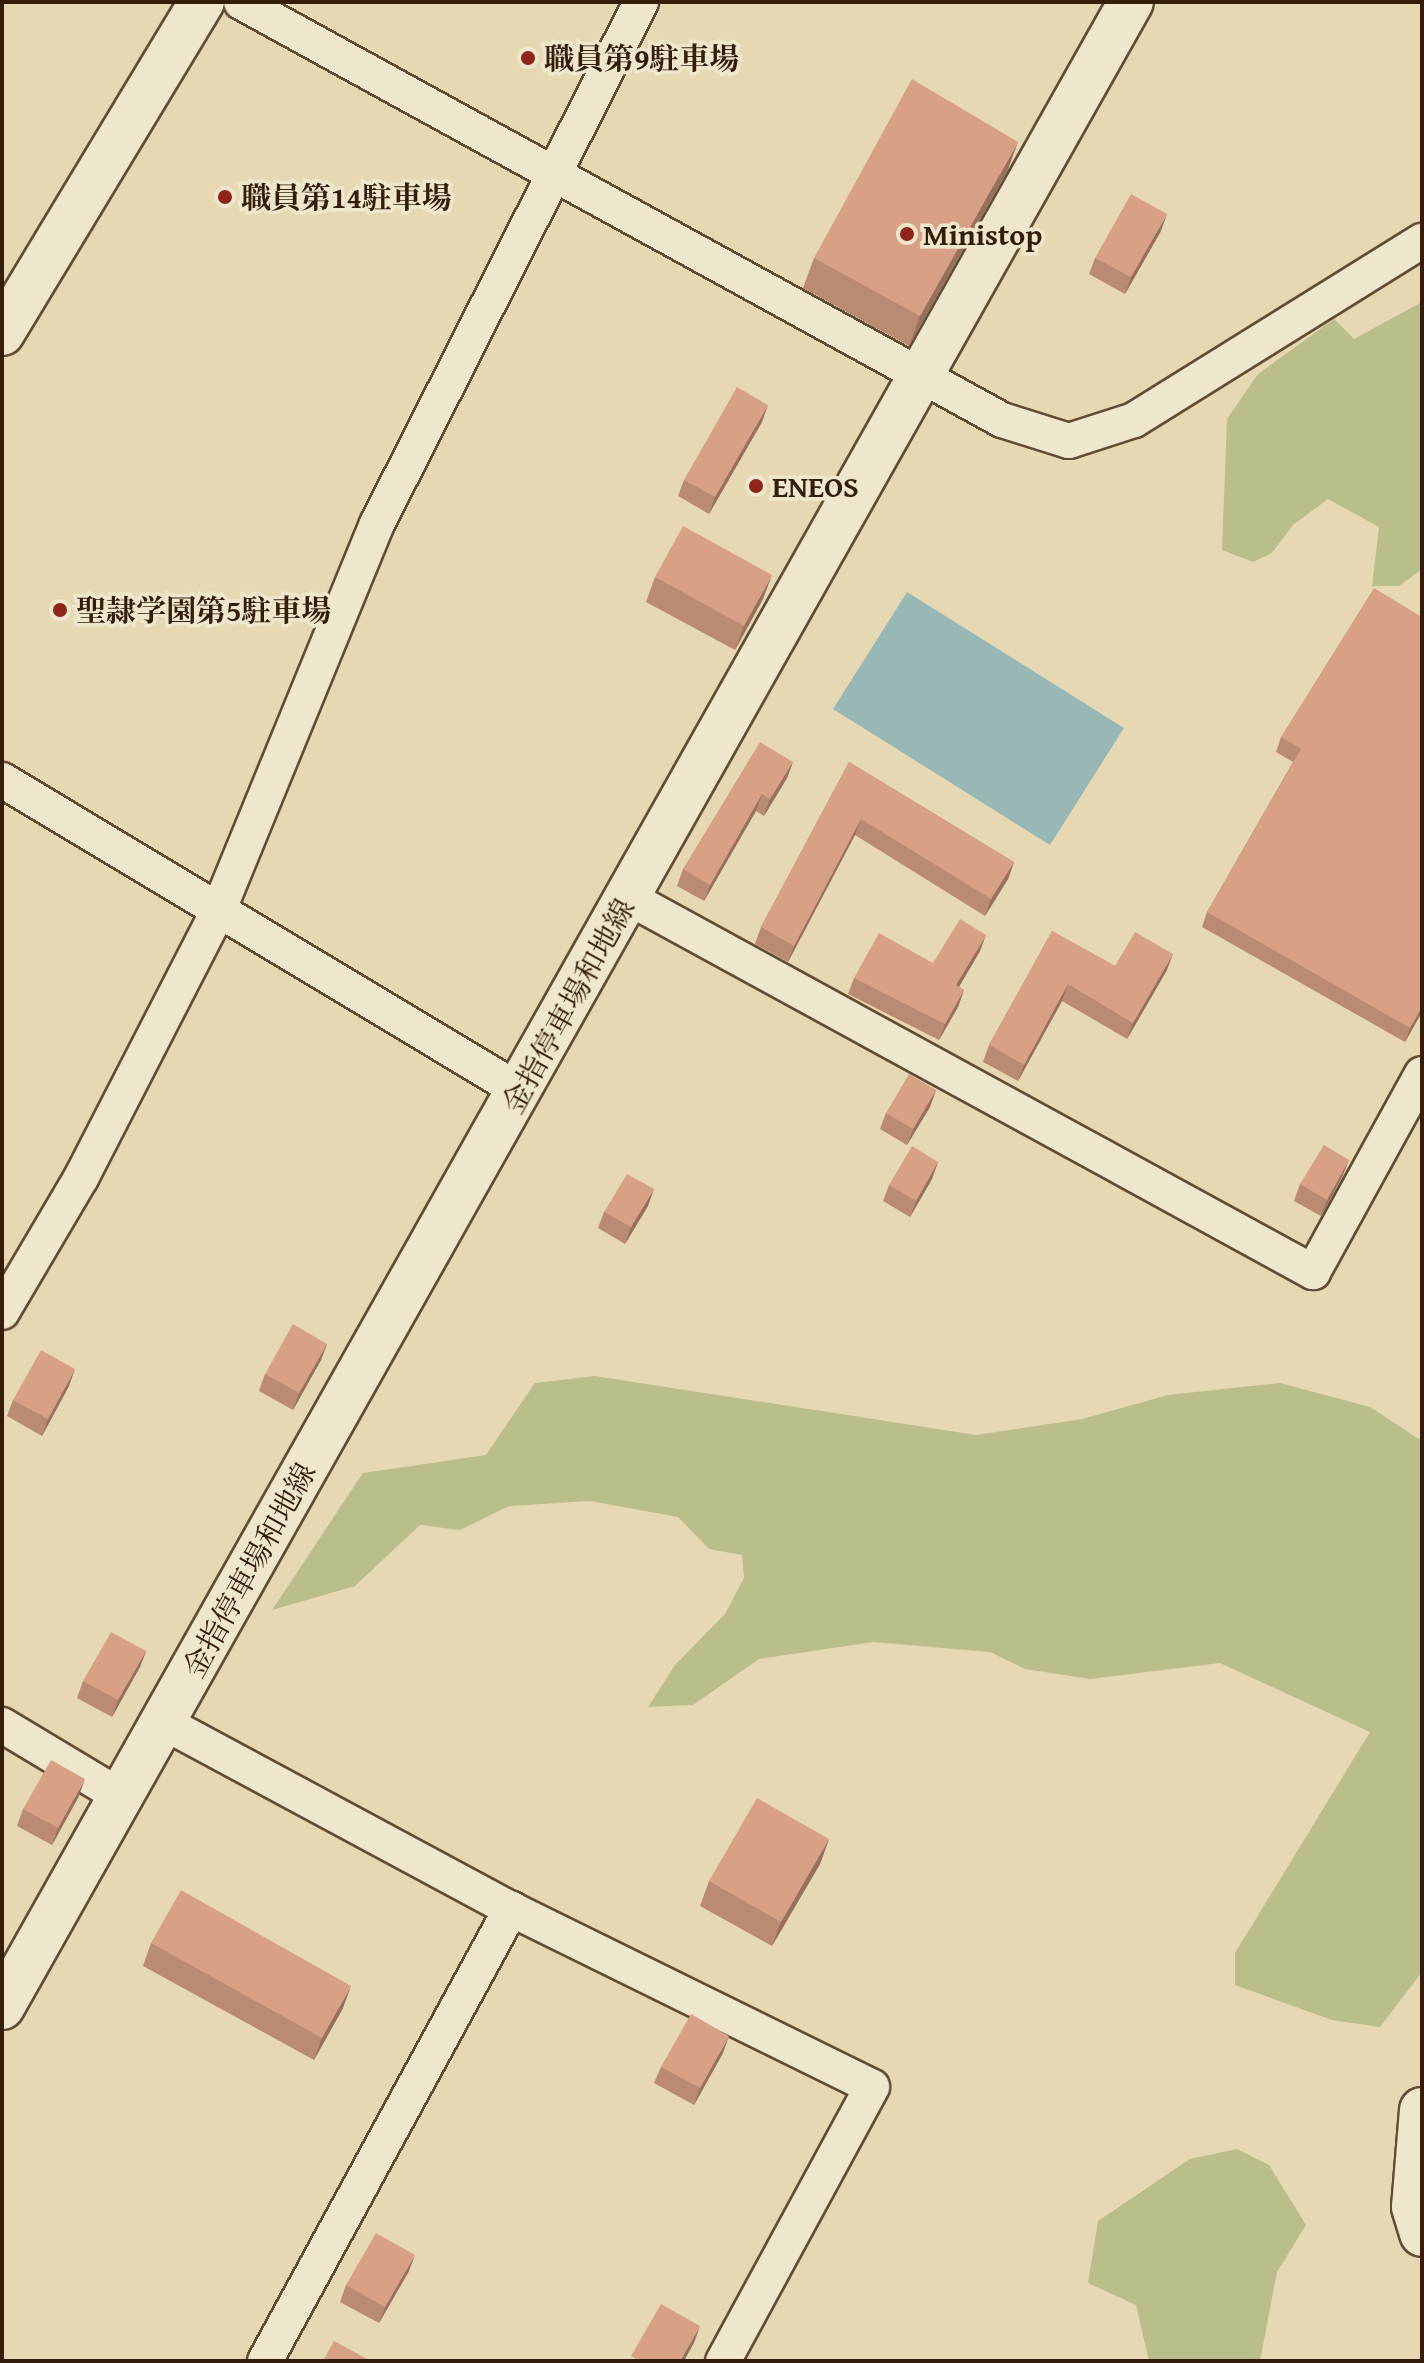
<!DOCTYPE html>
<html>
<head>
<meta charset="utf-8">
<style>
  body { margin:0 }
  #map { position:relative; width:1424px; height:2363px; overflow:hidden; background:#e7d8b4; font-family:"Gentium Book Plus","Noto Serif JP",serif }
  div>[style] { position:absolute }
  .green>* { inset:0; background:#b9be8b }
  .water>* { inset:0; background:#98b8b5 }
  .roads { filter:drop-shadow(2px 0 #614c34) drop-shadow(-2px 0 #614c34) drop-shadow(0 2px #614c34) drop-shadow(0 -2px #614c34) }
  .street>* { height:34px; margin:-17px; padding:0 17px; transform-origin:17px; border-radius:17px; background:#efe6ce }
  .secondary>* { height:44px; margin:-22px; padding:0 22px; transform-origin:22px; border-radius:22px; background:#efe6ce }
  .wall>* { inset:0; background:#ba8a73 }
  .shaded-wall>* { inset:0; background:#97715e }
  .building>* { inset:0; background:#d8a186 }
  .dots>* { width:22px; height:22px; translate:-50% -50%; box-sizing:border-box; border:4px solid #efe6ce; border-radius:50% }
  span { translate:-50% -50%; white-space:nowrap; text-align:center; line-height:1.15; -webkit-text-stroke:7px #efe6ce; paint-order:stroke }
  .poi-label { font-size:30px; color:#341d0a; font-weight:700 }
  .left { translate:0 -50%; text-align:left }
  .street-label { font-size:30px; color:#341d0a }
  .frame { position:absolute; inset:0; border:4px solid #341d0a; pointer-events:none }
</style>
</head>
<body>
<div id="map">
  <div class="green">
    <i style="clip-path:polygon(1422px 302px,1422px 569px,1399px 586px,1372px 586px,1379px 527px,1328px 499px,1293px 525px,1272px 553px,1253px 562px,1222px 550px,1227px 419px,1258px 374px,1334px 319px,1354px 339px)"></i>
    <i style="clip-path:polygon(595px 1376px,976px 1435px,1082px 1419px,1168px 1395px,1280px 1383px,1370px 1407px,1422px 1441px,1422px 1972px,1380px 2027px,1332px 2020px,1235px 1985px,1235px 1953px,1370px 1732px,1220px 1663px,1090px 1679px,1025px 1669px,990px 1652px,873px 1642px,759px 1659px,693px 1705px,648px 1707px,675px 1665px,725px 1614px,744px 1578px,742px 1555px,709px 1549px,678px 1517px,590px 1501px,509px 1506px,460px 1530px,420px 1525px,355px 1586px,272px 1610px,363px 1473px,486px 1455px,535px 1383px)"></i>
    <i style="clip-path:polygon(1237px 2149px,1269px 2165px,1306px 2225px,1277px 2272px,1260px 2361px,1149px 2361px,1136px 2305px,1088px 2283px,1098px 2221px,1190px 2159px)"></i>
  </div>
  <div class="water">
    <i style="clip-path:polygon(907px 592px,1124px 728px,1050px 845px,833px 709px)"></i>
  </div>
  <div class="roads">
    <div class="street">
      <i style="left:241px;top:2px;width:868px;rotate:28.78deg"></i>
      <i style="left:1002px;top:420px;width:70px;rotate:17.4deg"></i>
      <i style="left:1069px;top:441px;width:68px;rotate:-17.9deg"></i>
      <i style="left:1134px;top:420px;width:339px;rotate:-31.9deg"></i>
      <i style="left:2px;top:780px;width:604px;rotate:30.98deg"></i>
      <i style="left:629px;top:898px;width:780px;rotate:28.67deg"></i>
      <i style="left:1313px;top:1272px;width:226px;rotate:-61.2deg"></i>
      <i style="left:2px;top:1312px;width:156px;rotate:-59.5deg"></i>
      <i style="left:81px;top:1178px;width:302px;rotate:-62.8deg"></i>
      <i style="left:219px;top:909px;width:416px;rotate:-67.7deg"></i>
      <i style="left:377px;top:524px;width:585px;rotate:-63.17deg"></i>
      <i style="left:163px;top:1722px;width:395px;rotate:28.3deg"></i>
      <i style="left:511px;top:1909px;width:402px;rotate:26.2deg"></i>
      <i style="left:872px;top:2087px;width:312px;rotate:118.5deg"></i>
      <i style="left:2px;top:1725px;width:138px;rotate:31deg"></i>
      <i style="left:265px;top:2361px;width:515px;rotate:-61.44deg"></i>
    </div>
    <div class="secondary">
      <i style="left:2px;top:333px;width:387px;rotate:-58.9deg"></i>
      <i style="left:2px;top:2007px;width:2301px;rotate:-60.62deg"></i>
      <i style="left:1422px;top:2110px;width:97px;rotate:94.7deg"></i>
      <i style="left:1414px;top:2207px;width:28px;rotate:73deg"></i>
    </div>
  </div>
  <div class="wall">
    <i style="clip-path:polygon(1007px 172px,909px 346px,803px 288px,814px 258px)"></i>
    <i style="clip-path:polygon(1161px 231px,1125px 294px,1089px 274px,1095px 258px)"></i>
    <i style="clip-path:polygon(762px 422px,709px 514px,678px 496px,684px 480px)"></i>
    <i style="clip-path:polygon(655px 577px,763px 599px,735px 650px,646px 602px)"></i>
    <i style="clip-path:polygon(1422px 617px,1422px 1012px,1405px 1042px,1202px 927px,1207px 912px,1293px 762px,1276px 752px,1281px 737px)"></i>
    <i style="clip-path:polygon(793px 762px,787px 778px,764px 816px,756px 811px,704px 901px,677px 886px,683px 869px)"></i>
    <i style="clip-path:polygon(849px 762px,1014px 862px,1008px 879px,985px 916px,855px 835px,788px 962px,755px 944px,761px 927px)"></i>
    <i style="clip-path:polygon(1052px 931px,1115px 966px,1167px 970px,1127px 1039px,1062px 1001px,1018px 1081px,983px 1062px,989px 1045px)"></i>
    <i style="clip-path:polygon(980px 951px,959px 987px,964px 990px,958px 1007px,939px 1040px,848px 994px,854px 978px,933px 963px)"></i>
    <i style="clip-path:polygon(936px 1090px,930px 1107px,907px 1145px,880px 1129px,886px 1113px)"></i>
    <i style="clip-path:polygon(1349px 1160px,1342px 1177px,1321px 1216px,1294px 1201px,1300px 1184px)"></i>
    <i style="clip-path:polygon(938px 1162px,932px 1179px,910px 1217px,883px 1201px,889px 1185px)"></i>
    <i style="clip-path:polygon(648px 1206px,625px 1244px,598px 1228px,604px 1212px)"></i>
    <i style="clip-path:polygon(327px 1344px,321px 1360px,293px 1410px,259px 1391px,265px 1374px)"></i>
    <i style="clip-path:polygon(69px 1386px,42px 1436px,7px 1416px,13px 1400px)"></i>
    <i style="clip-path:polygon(146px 1651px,140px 1667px,112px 1717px,77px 1698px,83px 1681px)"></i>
    <i style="clip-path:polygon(79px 1796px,52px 1845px,17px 1826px,23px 1809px)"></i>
    <i style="clip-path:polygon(829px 1839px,820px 1864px,772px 1946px,700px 1906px,709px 1881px)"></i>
    <i style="clip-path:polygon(151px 1943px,343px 2008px,314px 2060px,143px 1966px)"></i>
    <i style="clip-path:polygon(723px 2053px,694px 2105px,654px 2083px,661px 2067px)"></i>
    <i style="clip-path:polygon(409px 2271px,379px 2323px,340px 2302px,346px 2285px)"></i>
  </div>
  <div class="shaded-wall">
    <i style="clip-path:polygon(1018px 142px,1007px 172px,909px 346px,920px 316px)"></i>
    <i style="clip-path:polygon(1167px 214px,1161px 231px,1125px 294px,1131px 277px)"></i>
    <i style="clip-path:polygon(768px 405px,762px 422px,709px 514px,715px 497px)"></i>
    <i style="clip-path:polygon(772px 575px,763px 599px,735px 650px,744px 626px)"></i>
    <i style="clip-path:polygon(793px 762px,787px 778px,764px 816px,770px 799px)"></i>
    <i style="clip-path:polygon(762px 794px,756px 811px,704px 901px,710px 885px)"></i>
    <i style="clip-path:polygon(861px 819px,855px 835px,788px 962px,794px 946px)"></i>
    <i style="clip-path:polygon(1014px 862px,1008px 879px,985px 916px,991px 899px)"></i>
    <i style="clip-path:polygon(986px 935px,980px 951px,950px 1002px,956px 985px)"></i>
    <i style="clip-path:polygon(1173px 954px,1167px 970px,1127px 1039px,1133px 1023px)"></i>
    <i style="clip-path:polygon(1068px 984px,1062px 1001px,1018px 1081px,1024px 1065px)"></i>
    <i style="clip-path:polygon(964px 990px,958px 1007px,939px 1040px,945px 1024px)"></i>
    <i style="clip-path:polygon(1422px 1007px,1422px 1012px,1405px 1042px,1410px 1028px)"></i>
    <i style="clip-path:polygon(936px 1090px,930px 1107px,907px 1145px,913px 1129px)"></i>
    <i style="clip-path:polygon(1349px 1160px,1342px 1177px,1321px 1216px,1327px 1200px)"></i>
    <i style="clip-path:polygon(938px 1162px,932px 1179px,910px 1217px,916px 1201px)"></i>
    <i style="clip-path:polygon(654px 1189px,648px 1206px,625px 1244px,631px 1227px)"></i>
    <i style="clip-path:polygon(327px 1344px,321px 1360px,293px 1410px,299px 1393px)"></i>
    <i style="clip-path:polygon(75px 1369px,69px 1386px,42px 1436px,48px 1419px)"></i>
    <i style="clip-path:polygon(146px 1651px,140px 1667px,112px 1717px,118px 1700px)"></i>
    <i style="clip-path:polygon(85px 1779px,79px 1796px,52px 1845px,58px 1828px)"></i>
    <i style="clip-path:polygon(829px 1839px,820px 1864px,772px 1946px,781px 1922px)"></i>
    <i style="clip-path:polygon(351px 1986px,343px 2008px,314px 2060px,322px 2038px)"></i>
    <i style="clip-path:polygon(729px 2036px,723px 2053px,694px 2105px,700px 2088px)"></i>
    <i style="clip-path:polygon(415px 2255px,409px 2271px,379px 2323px,385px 2307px)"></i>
    <i style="clip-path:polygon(700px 2326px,694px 2343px,684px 2361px,680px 2361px)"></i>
  </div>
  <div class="building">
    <i style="clip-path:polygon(912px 79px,1018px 142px,920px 316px,814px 258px)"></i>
    <i style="clip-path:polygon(1131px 194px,1167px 214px,1131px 277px,1095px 258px)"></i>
    <i style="clip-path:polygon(737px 387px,768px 405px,715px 497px,684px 480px)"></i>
    <i style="clip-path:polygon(683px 526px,772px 575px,744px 626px,655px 577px)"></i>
    <i style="clip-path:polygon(1374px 588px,1422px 617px,1422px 1007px,1410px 1028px,1207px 912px,1301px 749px,1281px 737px)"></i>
    <i style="clip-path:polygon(760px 742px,793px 762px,770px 799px,762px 794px,710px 885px,683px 869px)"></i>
    <i style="clip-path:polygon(849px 762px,1014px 862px,991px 899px,861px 819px,794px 946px,761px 927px)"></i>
    <i style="clip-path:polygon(960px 919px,986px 935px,956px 985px,964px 990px,945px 1024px,854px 978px,879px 933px,933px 963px)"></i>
    <i style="clip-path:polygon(1052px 931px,1115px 966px,1135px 932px,1173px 954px,1133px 1023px,1068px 984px,1024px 1065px,989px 1045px)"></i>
    <i style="clip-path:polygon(909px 1074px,936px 1090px,913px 1129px,886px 1113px)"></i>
    <i style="clip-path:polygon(1324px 1145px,1349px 1160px,1327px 1200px,1300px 1184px)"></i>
    <i style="clip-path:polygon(912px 1146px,938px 1162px,916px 1201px,889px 1185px)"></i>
    <i style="clip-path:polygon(627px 1174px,654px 1189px,631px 1227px,604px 1212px)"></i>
    <i style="clip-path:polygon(293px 1324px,327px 1344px,299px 1393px,265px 1374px)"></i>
    <i style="clip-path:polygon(41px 1350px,75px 1369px,48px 1419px,13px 1400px)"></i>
    <i style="clip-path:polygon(111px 1632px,146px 1651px,118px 1700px,83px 1681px)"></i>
    <i style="clip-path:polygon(51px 1760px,85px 1779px,58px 1828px,23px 1809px)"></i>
    <i style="clip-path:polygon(757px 1798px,829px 1839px,781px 1922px,709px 1881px)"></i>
    <i style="clip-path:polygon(181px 1890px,351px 1986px,322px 2038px,151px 1943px)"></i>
    <i style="clip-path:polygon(691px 2014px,729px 2036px,700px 2088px,661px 2067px)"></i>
    <i style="clip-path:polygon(376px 2233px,415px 2255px,385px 2307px,346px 2285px)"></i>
    <i style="clip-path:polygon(661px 2304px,700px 2326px,680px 2361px,640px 2361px,631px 2356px)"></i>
    <i style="clip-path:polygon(334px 2341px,371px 2361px,323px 2361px)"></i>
  </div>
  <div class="dots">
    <i style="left:528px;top:58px;background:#8f2418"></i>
    <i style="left:225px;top:197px;background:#8f2418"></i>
    <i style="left:907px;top:234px;background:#8f2418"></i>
    <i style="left:756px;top:486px;background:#8f2418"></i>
    <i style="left:60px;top:610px;background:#8f2418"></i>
  </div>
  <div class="poi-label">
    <span class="left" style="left:544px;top:58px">職員第9駐車場</span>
    <span class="left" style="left:241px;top:197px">職員第14駐車場</span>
    <span class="left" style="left:923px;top:234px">Ministop</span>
    <span class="left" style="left:772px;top:486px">ENEOS</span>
    <span class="left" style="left:76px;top:610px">聖隷学園第5駐車場</span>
  </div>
  <div class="street-label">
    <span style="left:568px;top:1006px;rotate:-61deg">金指停車場和地線</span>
    <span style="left:249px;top:1570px;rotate:-61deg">金指停車場和地線</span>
  </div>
  <div class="frame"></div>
</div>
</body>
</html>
